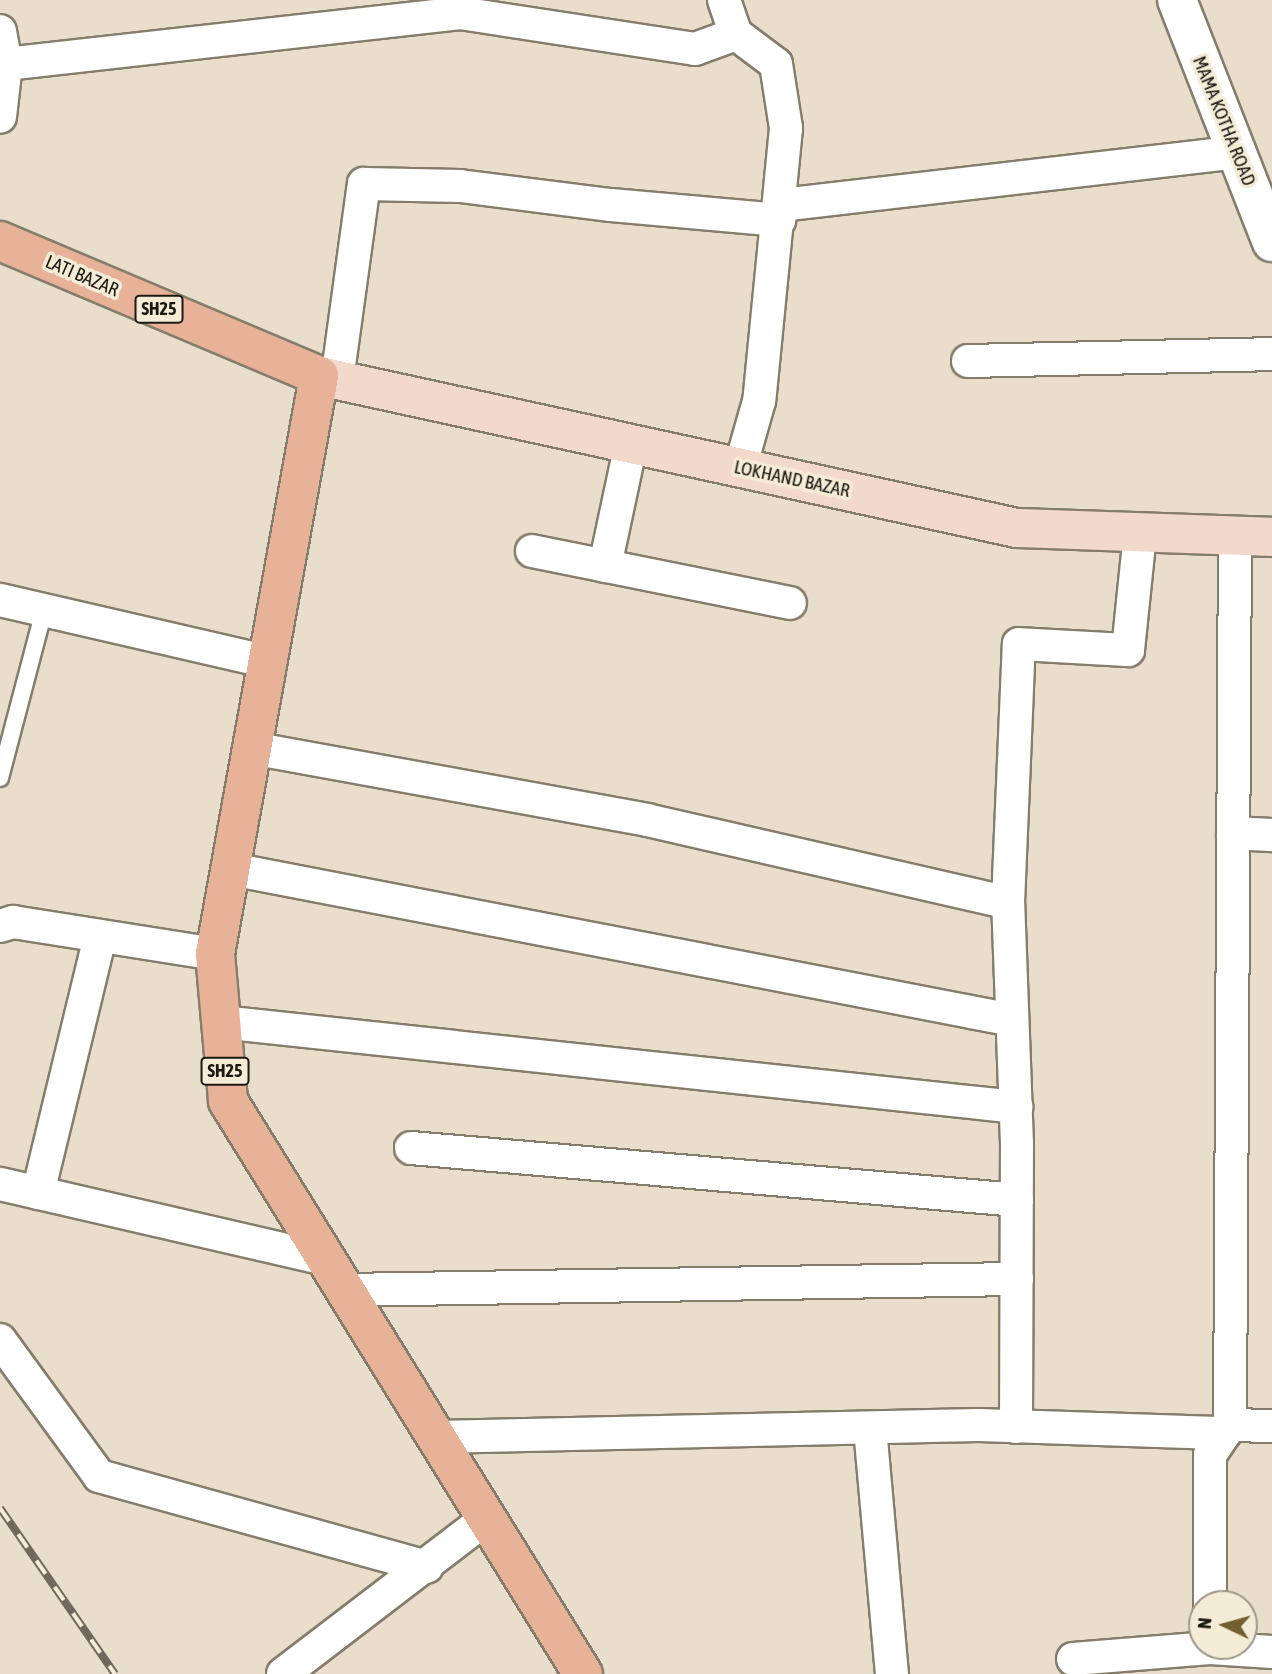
<!DOCTYPE html>
<html>
<head>
<meta charset="utf-8">
<style>
  body { margin:0 }
  #map { position:relative; width:1272px; height:1674px; overflow:hidden; background:#e8decb; font-family:"Asap Condensed",sans-serif }
  div>[style] { position:absolute }
  .roads { filter:drop-shadow(2px 0 #857d6b) drop-shadow(-2px 0 #857d6b) drop-shadow(0 2px #857d6b) drop-shadow(0 -2px #857d6b) }
  .service>* { height:16px; margin:-8px; padding:0 8px; transform-origin:8px; border-radius:8px; background:#fff }
  .minor>* { height:32px; margin:-16px; padding:0 16px; transform-origin:16px; border-radius:16px; background:#fff }
  .tertiary>* { height:38px; margin:-19px; padding:0 19px; transform-origin:19px; border-radius:19px; background:#fff }
  .secondary>* { height:38px; margin:-19px; padding:0 19px; transform-origin:19px; border-radius:19px; background:#f3d9cc }
  .primary>* { height:38px; margin:-19px; padding:0 19px; transform-origin:19px; border-radius:19px; background:#e8b299 }
  .rail>* { height:8px; margin-top:-4px; transform-origin:0; background:repeating-linear-gradient(90deg,#f5ecd8 0 16px,#706a5e 0 32px); box-sizing:border-box; border-block:2px solid #706a5e }
  span { translate:-50% -50%; white-space:nowrap; text-align:center; line-height:1.15; -webkit-text-stroke:7px #f5ecd8; paint-order:stroke }
  .shield-label span { padding:2px 5px; background:#f5ecd8; border:2px solid; border-radius:5px; -webkit-text-stroke-width:0 }
  .shield-label { font-size:18px; color:#1c1912; font-weight:700 }
  .street-label { font-size:19px; color:#1c1912 }
  .north { position:absolute; left:1188px; top:1590px; width:70px; height:70px; box-sizing:border-box; background:#f5ecd8; border:2px solid #9e9889; border-radius:50%; rotate:275deg; font-size:19px; font-weight:700; line-height:28px; text-align:center; color:#1c1912 }
  .north::after { content:''; display:block; margin:auto; width:24px; height:32px; background:#72612f; clip-path:polygon(50% 0,100% 100%,50% 72%,0 100%) }
</style>
</head>
<body>
<div id="map">
  <div class="roads">
    <div class="service">
      <i style="left:0;top:778px;width:174px;rotate:-75.3deg"></i>
    </div>
    <div class="minor">
      <i style="left:724px;top:0;width:36px;rotate:71deg"></i>
      <i style="left:736px;top:34px;width:50px;rotate:36.9deg"></i>
      <i style="left:776px;top:64px;width:65px;rotate:81.1deg"></i>
      <i style="left:786px;top:128px;width:274px;rotate:95.6deg"></i>
      <i style="left:759px;top:401px;width:70px;rotate:105.8deg"></i>
      <i style="left:0;top:31px;width:34px;rotate:80deg"></i>
      <i style="left:6px;top:64px;width:53px;rotate:96.5deg"></i>
      <i style="left:6px;top:64px;width:457px;rotate:-6.4deg"></i>
      <i style="left:460px;top:13px;width:238px;rotate:8.7deg"></i>
      <i style="left:695px;top:49px;width:44px;rotate:-20.1deg"></i>
      <i style="left:781px;top:205px;width:459px;rotate:-6.6deg"></i>
      <i style="left:968px;top:361px;width:304px;rotate:-1.3deg"></i>
      <i style="left:337px;top:380px;width:198px;rotate:-82.2deg"></i>
      <i style="left:364px;top:184px;width:96px;rotate:1.2deg"></i>
      <i style="left:460px;top:186px;width:152px;rotate:7.2deg"></i>
      <i style="left:611px;top:205px;width:169px;rotate:5.1deg"></i>
      <i style="left:532px;top:551px;width:263px;rotate:11.4deg"></i>
      <i style="left:605px;top:566px;width:125px;rotate:-78deg"></i>
      <i style="left:0;top:600px;width:275px;rotate:13deg"></i>
      <i style="left:252px;top:748px;width:402px;rotate:10.3deg"></i>
      <i style="left:647px;top:820px;width:370px;rotate:12.9deg"></i>
      <i style="left:1233px;top:833px;width:39px;rotate:3deg"></i>
      <i style="left:231px;top:869px;width:795px;rotate:10.94deg"></i>
      <i style="left:0;top:926px;width:14px;rotate:-17deg"></i>
      <i style="left:13px;top:922px;width:205px;rotate:9deg"></i>
      <i style="left:221px;top:1022px;width:800px;rotate:6.1deg"></i>
      <i style="left:411px;top:1148px;width:608px;rotate:4.9deg"></i>
      <i style="left:0;top:1184px;width:335px;rotate:13deg"></i>
      <i style="left:38px;top:1193px;width:264px;rotate:-76.4deg"></i>
      <i style="left:345px;top:1290px;width:672px;rotate:-0.94deg"></i>
      <i style="left:0;top:1340px;width:168px;rotate:53.9deg"></i>
      <i style="left:99px;top:1476px;width:340px;rotate:15.5deg"></i>
      <i style="left:1230px;top:1425px;width:42px;rotate:1.4deg"></i>
      <i style="left:1016px;top:1427px;width:283px;rotate:-89.8deg"></i>
      <i style="left:1017px;top:1144px;width:241px;rotate:-92.1deg"></i>
      <i style="left:1008px;top:903px;width:259px;rotate:-87.6deg"></i>
      <i style="left:1019px;top:644px;width:109px;rotate:3.2deg"></i>
      <i style="left:1128px;top:650px;width:118px;rotate:-84.1deg"></i>
      <i style="left:870px;top:1428px;width:247px;rotate:84.9deg"></i>
      <i style="left:436px;top:1437px;width:543px;rotate:-1.27deg"></i>
      <i style="left:979px;top:1425px;width:246px;rotate:1.9deg"></i>
      <i style="left:1210px;top:1604px;width:149px;rotate:-90deg"></i>
      <i style="left:1210px;top:1455px;width:36px;rotate:-56deg"></i>
      <i style="left:1230px;top:1425px;width:888px;rotate:-89.68deg"></i>
      <i style="left:1073px;top:1659px;width:137px;rotate:-4.6deg"></i>
      <i style="left:1210px;top:1648px;width:62px;rotate:3.7deg"></i>
      <i style="left:283px;top:1674px;width:257px;rotate:-37.4deg"></i>
    </div>
    <div class="tertiary">
      <i style="left:1177px;top:0;width:260px;rotate:68.6deg"></i>
    </div>
    <div class="secondary">
      <i style="left:319px;top:376px;width:714px;rotate:12.29deg"></i>
      <i style="left:1017px;top:528px;width:255px;rotate:2deg"></i>
    </div>
    <div class="primary">
      <i style="left:0;top:241px;width:346px;rotate:22.9deg"></i>
      <i style="left:319px;top:376px;width:587px;rotate:100.2deg"></i>
      <i style="left:215px;top:954px;width:148px;rotate:84.9deg"></i>
      <i style="left:228px;top:1101px;width:674px;rotate:58.22deg"></i>
    </div>
  </div>
  <div class="rail">
    <i style="left:0;top:1508px;width:202px;rotate:55.3deg"></i>
  </div>
  <div class="shield-label">
    <span style="left:159px;top:309px">SH25</span>
    <span style="left:225px;top:1071px">SH25</span>
  </div>
  <div class="street-label">
    <span style="left:1224px;top:121px;rotate:68deg">MAMA KOTHA ROAD</span>
    <span style="left:82px;top:276px;rotate:23deg">LATI BAZAR</span>
    <span style="left:792px;top:479px;rotate:12deg">LOKHAND BAZAR</span>
  </div>
  <div class="north">N</div>
</div>
</body>
</html>
